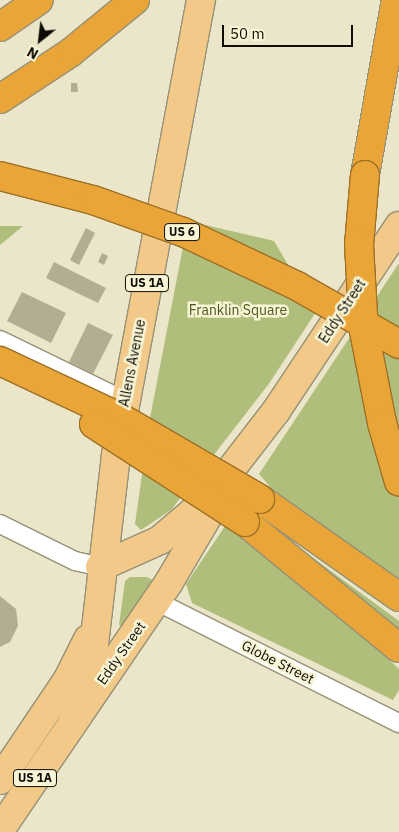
<!DOCTYPE html>
<html>
<head>
<meta charset="utf-8">
<style>
  body { margin:0 }
  #map { position:relative; width:399px; height:832px; overflow:hidden; background:#ebe6c9; font-family:"IBM Plex Sans",sans-serif }
  div>[style] { position:absolute }
  .green>* { inset:0; background:#b0be7b }
  .building>* { inset:0; background:#b2ae92 }
  .roads { filter:drop-shadow(1px 0 #959176) drop-shadow(-1px 0 #959176) drop-shadow(0 1px #959176) drop-shadow(0 -1px #959176) }
  .minor>* { height:18px; margin:-9px; padding:0 9px; transform-origin:9px; border-radius:9px; background:#fff }
  .primary>* { height:28px; margin:-14px; padding:0 14px; transform-origin:14px; border-radius:14px; background:#f2c988 }
  .motorway>* { height:28px; margin:-14px; padding:0 14px; transform-origin:14px; border-radius:14px; background:#e9a538 }
  .bridges { filter:drop-shadow(1px 0 #9c7026) drop-shadow(-1px 0 #9c7026) drop-shadow(0 1px #9c7026) drop-shadow(0 -1px #9c7026) }
  .motorway-bridge>* { height:28px; margin:-14px; padding:0 14px; transform-origin:14px; border-radius:14px; background:#e9a538 }
  span { translate:-50% -50%; white-space:nowrap; text-align:center; line-height:1.15; -webkit-text-stroke:5px #f8f4d6; paint-order:stroke }
  .shield-label span { padding:1px 4px; background:#f8f4d6; border:1px solid; border-radius:4px; -webkit-text-stroke-width:0 }
  .shield-label { font-size:12px; color:#0e0d04; font-weight:700 }
  .park-label { font-size:14px; color:#4e591c }
  .street-label { font-size:14px; color:#0e0d04 }
  .north { position:absolute; left:15px; top:15px; width:50px; height:50px; -webkit-text-stroke:4px #f8f4d6; paint-order:stroke; rotate:209deg; font-size:14px; font-weight:700; line-height:20px; text-align:center; color:#0e0d04 }
  .north::after { content:''; display:block; margin:auto; width:18px; height:22px; background:#0e0d04; clip-path:polygon(50% 0,100% 100%,50% 72%,0 100%) }
  .scale { position:absolute; left:222px; top:25px; width:131px; height:22px; box-sizing:border-box; border:2px solid #0e0d04; border-top:0; padding-left:6px; font-size:15px; line-height:18px; white-space:nowrap; color:#0e0d04; -webkit-text-stroke:4px #f8f4d6; paint-order:stroke }
</style>
</head>
<body>
<div id="map">
  <div class="green">
    <i style="clip-path:polygon(188px 221px,274px 241px,316px 312px,268px 385px,171px 510px,141px 530px,135px 524px,150px 418px)"></i>
    <i style="clip-path:polygon(0 226px,23px 226px,0 245px)"></i>
    <i style="clip-path:polygon(399px 263px,399px 580px,273px 490px,259px 474px)"></i>
    <i style="clip-path:polygon(225px 526px,358px 629px,399px 669px,399px 690px,393px 700px,192px 603px,186px 584px)"></i>
    <i style="clip-path:polygon(305px 552px,399px 621px,399px 634px,302px 555px)"></i>
    <i style="clip-path:polygon(130px 577px,147px 577px,156px 582px,126px 628px,119px 625px,125px 581px)"></i>
  </div>
  <div class="building">
    <i style="clip-path:polygon(71px 83px,77px 83px,78px 92px,71px 92px)"></i>
    <i style="clip-path:polygon(86px 228px,95px 233px,79px 265px,70px 260px)"></i>
    <i style="clip-path:polygon(102px 253px,108px 256px,104px 265px,98px 262px)"></i>
    <i style="clip-path:polygon(54px 262px,106px 288px,98px 303px,46px 278px)"></i>
    <i style="clip-path:polygon(22px 292px,66px 313px,51px 343px,7px 321px)"></i>
    <i style="clip-path:polygon(88px 323px,113px 335px,93px 374px,69px 362px)"></i>
    <i style="clip-path:polygon(0 596px,16px 609px,18px 626px,10px 642px,0 647px)"></i>
  </div>
  <div class="roads">
    <div class="minor">
      <i style="left:0;top:340px;width:139px;rotate:26deg"></i>
      <i style="left:0;top:524px;width:84px;rotate:26.3deg"></i>
      <i style="left:75px;top:561px;width:26px;rotate:13deg"></i>
      <i style="left:156px;top:601px;width:272px;rotate:26.7deg"></i>
    </div>
    <div class="primary">
      <i style="left:100px;top:567px;width:66px;rotate:-24.2deg"></i>
      <i style="left:160px;top:540px;width:63px;rotate:-40.5deg"></i>
      <i style="left:208px;top:499px;width:111px;rotate:-52.3deg"></i>
      <i style="left:276px;top:411px;width:222px;rotate:-56.4deg"></i>
      <i style="left:71px;top:726px;width:59px;rotate:-70deg"></i>
      <i style="left:91px;top:671px;width:218px;rotate:-83.4deg"></i>
      <i style="left:116px;top:454px;width:462px;rotate:-79.4deg"></i>
      <i style="left:0;top:780px;width:122px;rotate:-56deg"></i>
      <i style="left:68px;top:679px;width:45px;rotate:-63.4deg"></i>
      <i style="left:0;top:830px;width:300px;rotate:-55.7deg"></i>
      <i style="left:169px;top:582px;width:91px;rotate:-59.5deg"></i>
    </div>
    <div class="motorway">
      <i style="left:0;top:27px;width:47px;rotate:-34.7deg"></i>
      <i style="left:0;top:99px;width:84px;rotate:-33.3deg"></i>
      <i style="left:70px;top:53px;width:84px;rotate:-39.2deg"></i>
      <i style="left:365px;top:175px;width:178px;rotate:-80deg"></i>
      <i style="left:260px;top:499px;width:170px;rotate:35.2deg"></i>
      <i style="left:245px;top:522px;width:199px;rotate:39.3deg"></i>
    </div>
  </div>
  <div class="bridges">
    <div class="motorway-bridge">
      <i style="left:365px;top:175px;width:70px;rotate:94.9deg"></i>
      <i style="left:359px;top:245px;width:86px;rotate:86.7deg"></i>
      <i style="left:364px;top:331px;width:94px;rotate:78.9deg"></i>
      <i style="left:382px;top:423px;width:61px;rotate:73.9deg"></i>
      <i style="left:0;top:176px;width:96px;rotate:14.5deg"></i>
      <i style="left:93px;top:200px;width:96px;rotate:19.6deg"></i>
      <i style="left:183px;top:232px;width:126px;rotate:25.3deg"></i>
      <i style="left:297px;top:286px;width:117px;rotate:29.6deg"></i>
      <i style="left:0;top:361px;width:134px;rotate:25.2deg"></i>
      <i style="left:121px;top:418px;width:161px;rotate:30.2deg"></i>
      <i style="left:94px;top:424px;width:180px;rotate:33deg"></i>
    </div>
  </div>
  <div class="shield-label">
    <span style="left:182px;top:232px">US 6</span>
    <span style="left:147px;top:283px">US 1A</span>
    <span style="left:35px;top:778px">US 1A</span>
  </div>
  <div class="park-label">
    <span style="left:238px;top:310px">Franklin Square</span>
  </div>
  <div class="street-label">
    <span style="left:342px;top:311px;rotate:-57deg">Eddy Street</span>
    <span style="left:132px;top:363px;rotate:-79deg">Allens Avenue</span>
    <span style="left:121px;top:653px;rotate:-55deg">Eddy Street</span>
    <span style="left:278px;top:662px;rotate:27deg">Globe Street</span>
  </div>
  <div class="north">N</div>
  <div class="scale">50 m</div>
</div>
</body>
</html>
